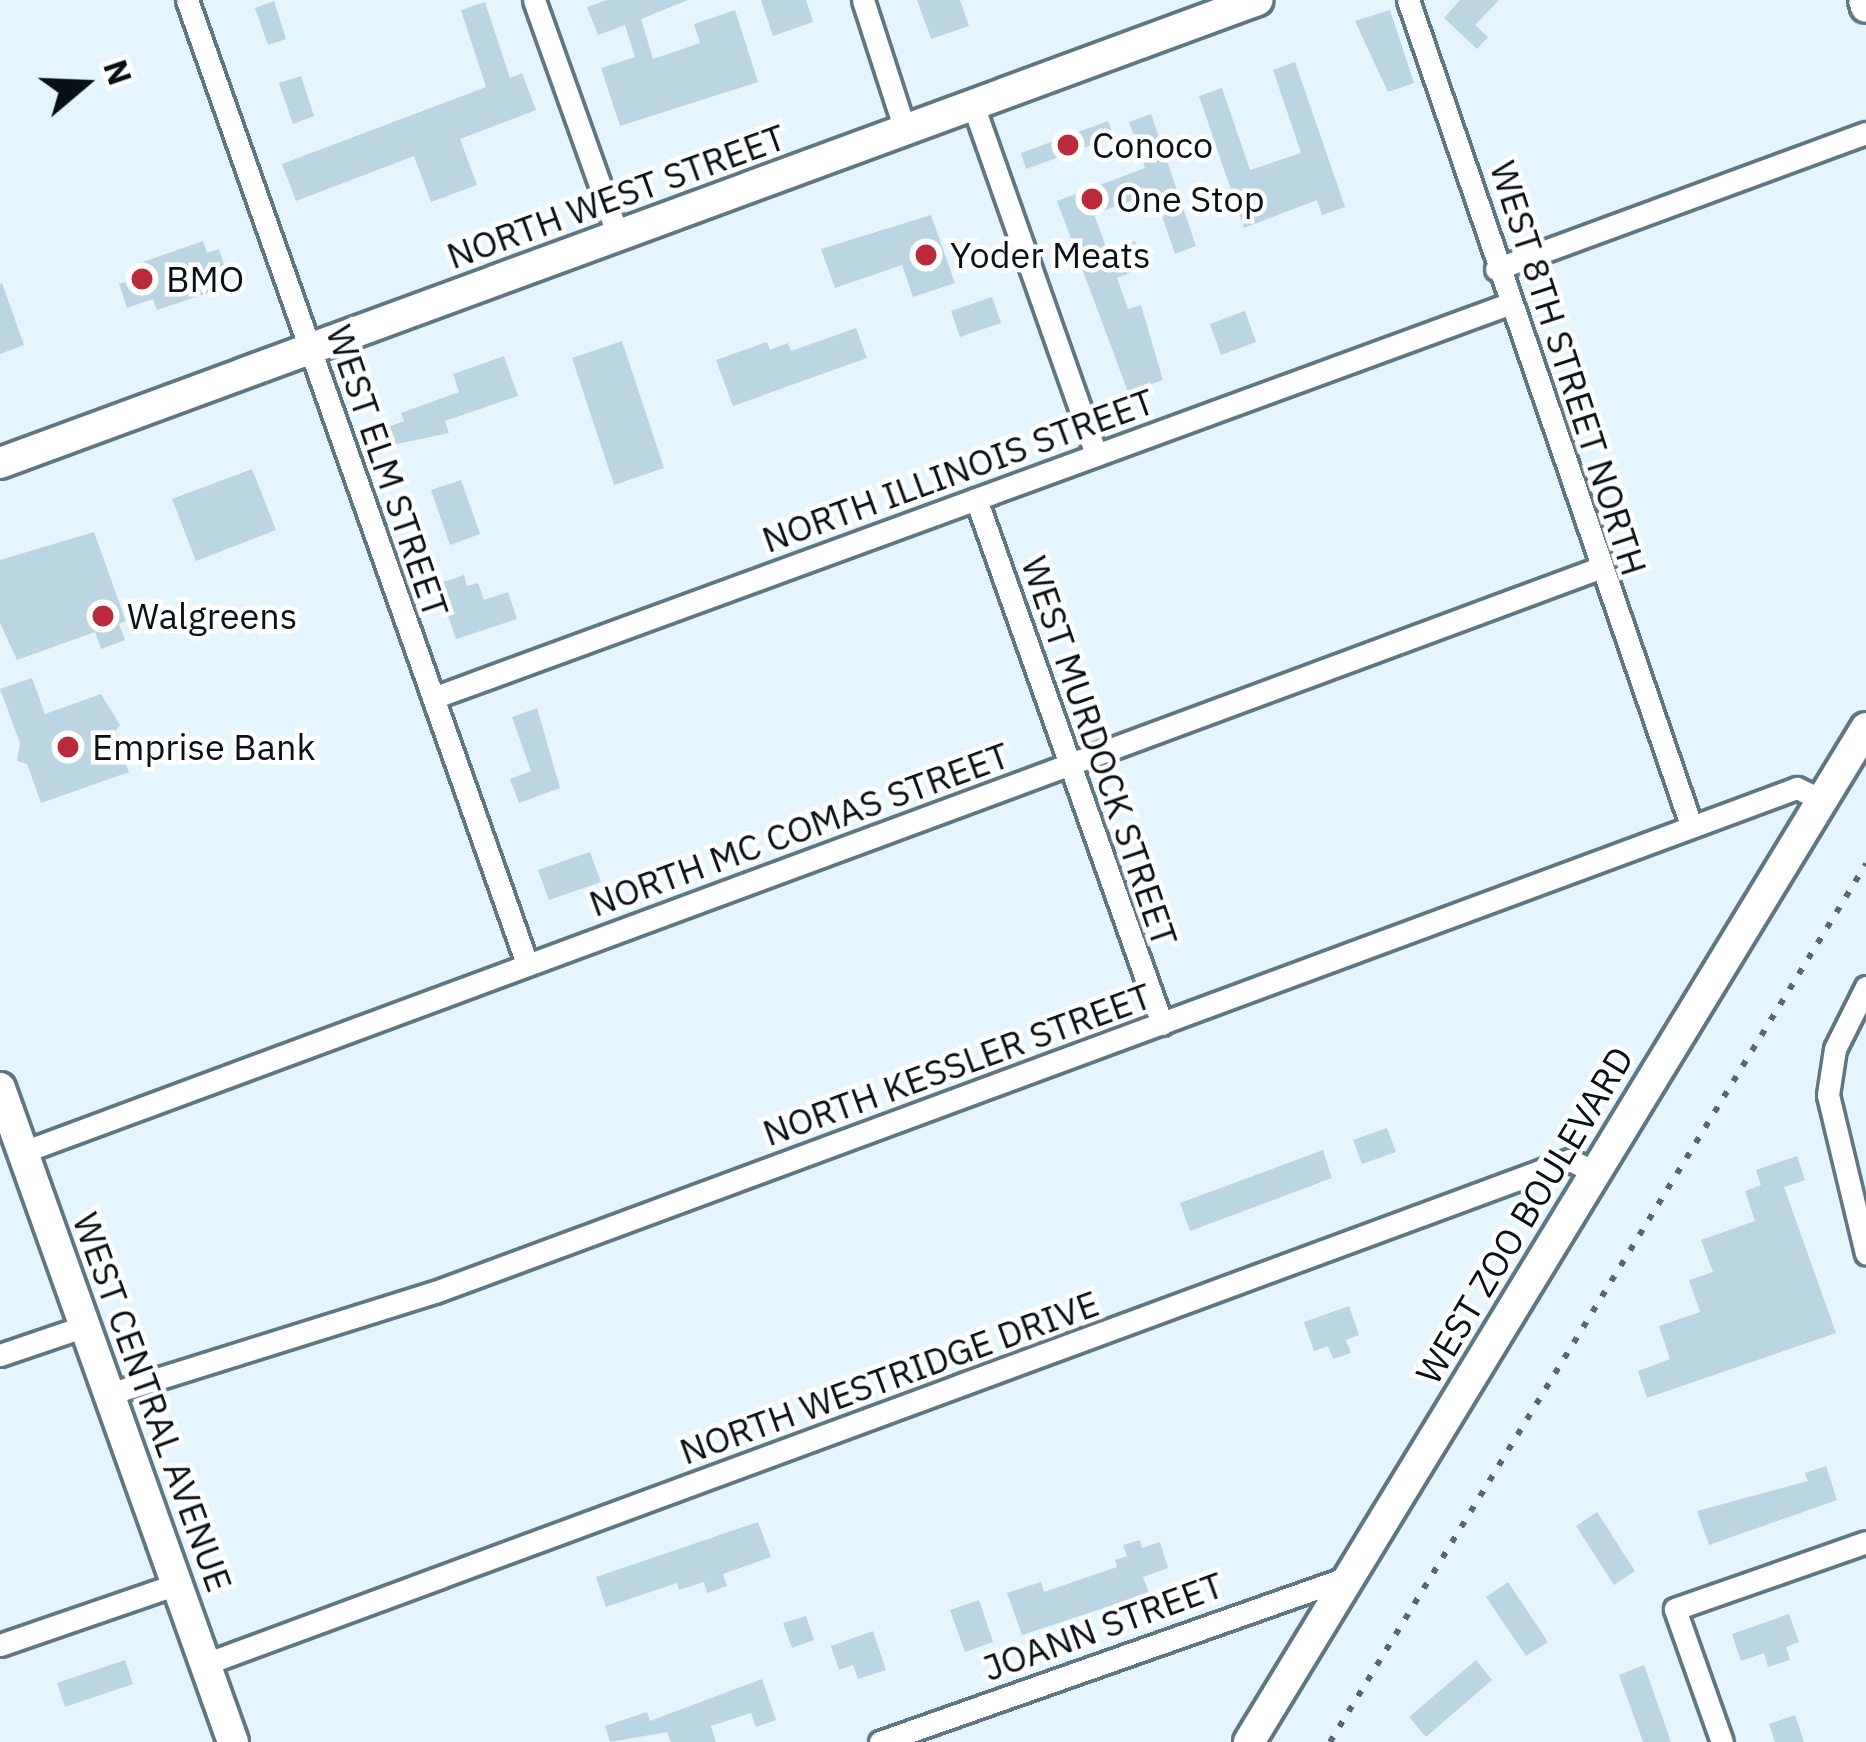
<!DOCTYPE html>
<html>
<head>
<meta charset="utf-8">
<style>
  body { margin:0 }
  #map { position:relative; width:1866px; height:1742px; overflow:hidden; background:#e5f5fd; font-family:"IBM Plex Sans",sans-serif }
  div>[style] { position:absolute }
  .building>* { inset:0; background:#bcd5e3 }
  .roads { filter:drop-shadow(3px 0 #5f7783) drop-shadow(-3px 0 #5f7783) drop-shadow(0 3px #5f7783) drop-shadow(0 -3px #5f7783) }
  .street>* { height:21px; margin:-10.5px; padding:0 10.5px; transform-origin:10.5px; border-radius:10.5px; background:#fff }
  .secondary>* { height:30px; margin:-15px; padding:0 15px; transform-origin:15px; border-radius:15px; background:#fff }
  .rail>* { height:6px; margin-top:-3px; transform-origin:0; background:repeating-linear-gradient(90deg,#5a666c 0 6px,transparent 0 18px) }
  .dots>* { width:33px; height:33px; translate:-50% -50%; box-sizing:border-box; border:6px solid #fff; border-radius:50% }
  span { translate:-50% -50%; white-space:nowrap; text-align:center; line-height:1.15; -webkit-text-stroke:9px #fff; paint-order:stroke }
  .poi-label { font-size:36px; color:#081116 }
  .left { translate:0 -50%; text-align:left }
  .street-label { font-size:36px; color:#081116 }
  .north { position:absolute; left:24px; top:24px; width:120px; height:120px; -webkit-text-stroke:9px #fff; paint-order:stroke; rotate:71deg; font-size:33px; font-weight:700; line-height:48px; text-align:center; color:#081116 }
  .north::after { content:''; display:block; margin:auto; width:42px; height:54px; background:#081116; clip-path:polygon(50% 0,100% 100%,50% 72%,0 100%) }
</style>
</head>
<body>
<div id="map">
  <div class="building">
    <i style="clip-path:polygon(607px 0,688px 0,641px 19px,653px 59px,700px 43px,694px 24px,735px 10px,758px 82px,620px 126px,601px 68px,635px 57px,625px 25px,598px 35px,587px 7px)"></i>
    <i style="clip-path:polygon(761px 0,806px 0,813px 22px,773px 36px)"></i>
    <i style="clip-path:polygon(917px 0,960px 0,969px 26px,931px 39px)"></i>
    <i style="clip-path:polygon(1460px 0,1499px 0,1475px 25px,1488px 37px,1477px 49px,1444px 18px)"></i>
    <i style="clip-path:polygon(274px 1px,286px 39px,268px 45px,255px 8px)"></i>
    <i style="clip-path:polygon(485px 2px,510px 78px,522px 73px,536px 110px,460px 139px,477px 185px,431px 202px,414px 156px,296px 201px,282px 164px,486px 87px,461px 10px)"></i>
    <i style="clip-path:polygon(1390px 10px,1414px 83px,1388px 92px,1355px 21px)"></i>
    <i style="clip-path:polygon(1295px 62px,1345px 207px,1322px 215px,1317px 200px,1244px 228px,1199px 96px,1222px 88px,1250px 170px,1301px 153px,1273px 70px)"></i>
    <i style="clip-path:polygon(301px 76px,314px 116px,293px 124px,279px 83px)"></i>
    <i style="clip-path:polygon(1151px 114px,1196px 246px,1175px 254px,1154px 193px,1094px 214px,1107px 250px,1135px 241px,1144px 268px,1117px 278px,1128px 309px,1141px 305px,1163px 380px,1128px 392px,1057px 201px,1145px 168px,1129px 122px)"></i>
    <i style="clip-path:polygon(1108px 121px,1114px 137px,1026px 169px,1021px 153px)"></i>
    <i style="clip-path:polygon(931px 215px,955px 283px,913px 297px,902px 265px,835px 288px,821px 249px)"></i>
    <i style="clip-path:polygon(203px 241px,207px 253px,219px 249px,227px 274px,217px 277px,220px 289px,157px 310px,153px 299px,127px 308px,119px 284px,144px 275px,140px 263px)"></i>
    <i style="clip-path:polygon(2px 283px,24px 345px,0 354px,0 284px)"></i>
    <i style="clip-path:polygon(992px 297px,1001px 323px,960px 337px,951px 311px)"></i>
    <i style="clip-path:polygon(1245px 311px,1256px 342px,1221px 355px,1210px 324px)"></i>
    <i style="clip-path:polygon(856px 328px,867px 358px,733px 406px,716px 360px,767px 342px,770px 350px,788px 343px,791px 351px)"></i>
    <i style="clip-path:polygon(622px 341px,664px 468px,614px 485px,572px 358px)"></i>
    <i style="clip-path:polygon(504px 356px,518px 396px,445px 421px,449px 433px,387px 446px,381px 430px,404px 421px,401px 413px,459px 392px,453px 374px)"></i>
    <i style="clip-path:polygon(252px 469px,276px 530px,196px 561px,172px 499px)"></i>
    <i style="clip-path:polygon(461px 480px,480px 534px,450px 545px,431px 490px)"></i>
    <i style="clip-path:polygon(94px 532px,126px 621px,119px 624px,125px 640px,101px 649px,95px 632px,17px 660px,0 623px,0 560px)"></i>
    <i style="clip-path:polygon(464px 575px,467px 586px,478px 583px,484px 600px,508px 592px,517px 619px,456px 639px,437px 584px)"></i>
    <i style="clip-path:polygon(32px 678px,45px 714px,101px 694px,120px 725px,114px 733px,129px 772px,41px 803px,27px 764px,17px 761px,20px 743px,0 689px)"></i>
    <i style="clip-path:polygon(537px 708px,560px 788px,519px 803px,510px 779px,531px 771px,512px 717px)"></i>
    <i style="clip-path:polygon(590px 852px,601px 882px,549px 900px,538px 870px)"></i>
    <i style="clip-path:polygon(1387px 1128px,1396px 1152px,1362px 1164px,1353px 1140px)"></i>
    <i style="clip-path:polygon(1323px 1150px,1332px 1178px,1190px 1231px,1180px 1203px)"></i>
    <i style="clip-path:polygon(1797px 1156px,1805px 1180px,1784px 1187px,1836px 1333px,1647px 1398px,1638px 1371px,1670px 1359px,1659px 1326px,1700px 1312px,1689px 1280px,1713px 1272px,1701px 1240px,1755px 1221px,1745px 1191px,1761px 1185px,1756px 1170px)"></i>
    <i style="clip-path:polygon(1349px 1306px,1359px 1335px,1346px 1340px,1351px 1353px,1333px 1359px,1328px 1346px,1314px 1351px,1304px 1322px)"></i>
    <i style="clip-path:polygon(1826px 1466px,1837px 1500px,1709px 1545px,1697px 1511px,1808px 1481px,1805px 1473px)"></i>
    <i style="clip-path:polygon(1597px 1512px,1635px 1571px,1614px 1585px,1576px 1526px)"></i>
    <i style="clip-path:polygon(758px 1522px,771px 1557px,723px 1574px,727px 1586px,707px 1593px,704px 1582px,679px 1590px,677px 1583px,606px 1607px,596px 1577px)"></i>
    <i style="clip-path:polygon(1140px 1540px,1142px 1548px,1160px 1542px,1168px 1568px,1143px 1577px,1149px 1593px,1022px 1635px,1007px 1593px,1041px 1582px,1044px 1592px,1117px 1567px,1115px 1560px,1127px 1556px,1123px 1545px)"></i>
    <i style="clip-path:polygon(1508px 1582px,1548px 1642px,1526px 1656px,1486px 1597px)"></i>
    <i style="clip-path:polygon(979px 1600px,993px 1642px,965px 1652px,950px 1610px)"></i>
    <i style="clip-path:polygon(1789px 1614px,1799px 1642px,1786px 1647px,1790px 1660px,1768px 1667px,1764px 1653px,1741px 1661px,1732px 1634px)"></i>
    <i style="clip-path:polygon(806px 1616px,814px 1640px,792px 1648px,783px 1623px)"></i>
    <i style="clip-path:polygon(873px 1631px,886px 1670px,858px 1679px,853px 1665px,839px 1670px,831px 1646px)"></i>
    <i style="clip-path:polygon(125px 1660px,133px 1684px,65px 1707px,57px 1683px)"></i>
    <i style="clip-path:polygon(1476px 1660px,1492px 1680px,1426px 1737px,1409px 1717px)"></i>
    <i style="clip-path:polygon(1644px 1665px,1671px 1742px,1643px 1742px,1619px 1675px)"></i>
    <i style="clip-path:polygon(762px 1679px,776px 1720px,756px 1727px,751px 1713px,711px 1726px,716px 1742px,671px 1742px,667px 1732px,610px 1742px,605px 1726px,647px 1712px,650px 1721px)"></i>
    <i style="clip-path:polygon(1795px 1715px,1804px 1742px,1775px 1742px,1769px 1724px)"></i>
  </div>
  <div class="roads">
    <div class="street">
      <i style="left:187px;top:0;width:1022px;rotate:70.57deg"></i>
      <i style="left:534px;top:0;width:251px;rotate:70.4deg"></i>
      <i style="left:863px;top:0;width:137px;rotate:72.1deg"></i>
      <i style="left:1408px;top:0;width:872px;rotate:71.07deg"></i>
      <i style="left:973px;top:105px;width:371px;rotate:70.6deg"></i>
      <i style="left:1496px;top:269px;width:394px;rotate:-20.2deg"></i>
      <i style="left:976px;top:499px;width:557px;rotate:70.49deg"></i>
      <i style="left:433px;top:698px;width:1143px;rotate:-20.12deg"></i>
      <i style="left:1866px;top:987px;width:69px;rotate:116.6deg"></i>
      <i style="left:1835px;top:1049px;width:47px;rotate:98.7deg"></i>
      <i style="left:1828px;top:1095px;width:163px;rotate:76.5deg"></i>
      <i style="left:23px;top:1152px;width:1681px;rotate:-20.33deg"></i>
      <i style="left:0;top:1355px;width:90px;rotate:-18.8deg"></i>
      <i style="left:109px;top:1394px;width:342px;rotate:-17.4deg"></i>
      <i style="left:435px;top:1292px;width:1452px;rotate:-20.31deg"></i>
      <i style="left:1797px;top:788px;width:28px;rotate:26deg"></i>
      <i style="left:0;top:1645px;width:187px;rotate:-19deg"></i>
      <i style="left:205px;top:1664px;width:1455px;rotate:-20.27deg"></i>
      <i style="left:1570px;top:1160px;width:28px;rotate:26deg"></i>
      <i style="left:880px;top:1742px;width:497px;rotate:-19.4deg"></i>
      <i style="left:1722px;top:1742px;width:141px;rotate:-109.5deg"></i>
      <i style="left:1675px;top:1609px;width:202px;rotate:-19.3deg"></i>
    </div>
    <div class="secondary">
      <i style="left:1864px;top:0;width:7px;rotate:74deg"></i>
      <i style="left:0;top:463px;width:1340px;rotate:-20.21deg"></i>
      <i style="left:0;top:1088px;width:694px;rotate:70.39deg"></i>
      <i style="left:1249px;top:1742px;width:1187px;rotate:-58.68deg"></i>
    </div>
  </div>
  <div class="rail">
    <i style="left:1330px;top:1742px;width:1029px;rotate:-58.6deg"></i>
  </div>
  <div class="dots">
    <i style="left:1068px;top:145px;background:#bb2a39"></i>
    <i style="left:1092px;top:199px;background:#bb2a39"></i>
    <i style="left:926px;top:255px;background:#bb2a39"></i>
    <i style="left:142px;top:279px;background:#bb2a39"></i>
    <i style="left:103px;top:616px;background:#bb2a39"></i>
    <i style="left:68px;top:747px;background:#bb2a39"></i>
  </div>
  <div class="poi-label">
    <span class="left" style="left:1092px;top:145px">Conoco</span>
    <span class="left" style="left:1116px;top:199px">One Stop</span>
    <span class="left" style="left:950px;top:255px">Yoder Meats</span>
    <span class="left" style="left:166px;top:279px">BMO</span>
    <span class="left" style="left:127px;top:616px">Walgreens</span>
    <span class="left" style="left:92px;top:747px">Emprise Bank</span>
  </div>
  <div class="street-label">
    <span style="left:616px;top:196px;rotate:-20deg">NORTH WEST STREET</span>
    <span style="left:1569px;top:368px;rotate:72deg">WEST 8TH STREET NORTH</span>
    <span style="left:958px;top:470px;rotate:-20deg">NORTH ILLINOIS STREET</span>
    <span style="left:388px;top:471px;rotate:71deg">WEST ELM STREET</span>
    <span style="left:1100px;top:751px;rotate:71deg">WEST MURDOCK STREET</span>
    <span style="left:799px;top:829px;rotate:-20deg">NORTH MC COMAS STREET</span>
    <span style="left:957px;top:1064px;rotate:-20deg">NORTH KESSLER STREET</span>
    <span style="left:1524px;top:1215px;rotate:-59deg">WEST ZOO BOULEVARD</span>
    <span style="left:889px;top:1377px;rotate:-20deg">NORTH WESTRIDGE DRIVE</span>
    <span style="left:153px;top:1402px;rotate:70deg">WEST CENTRAL AVENUE</span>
    <span style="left:1103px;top:1626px;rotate:-20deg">JOANN STREET</span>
  </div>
  <div class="north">N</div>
</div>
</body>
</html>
